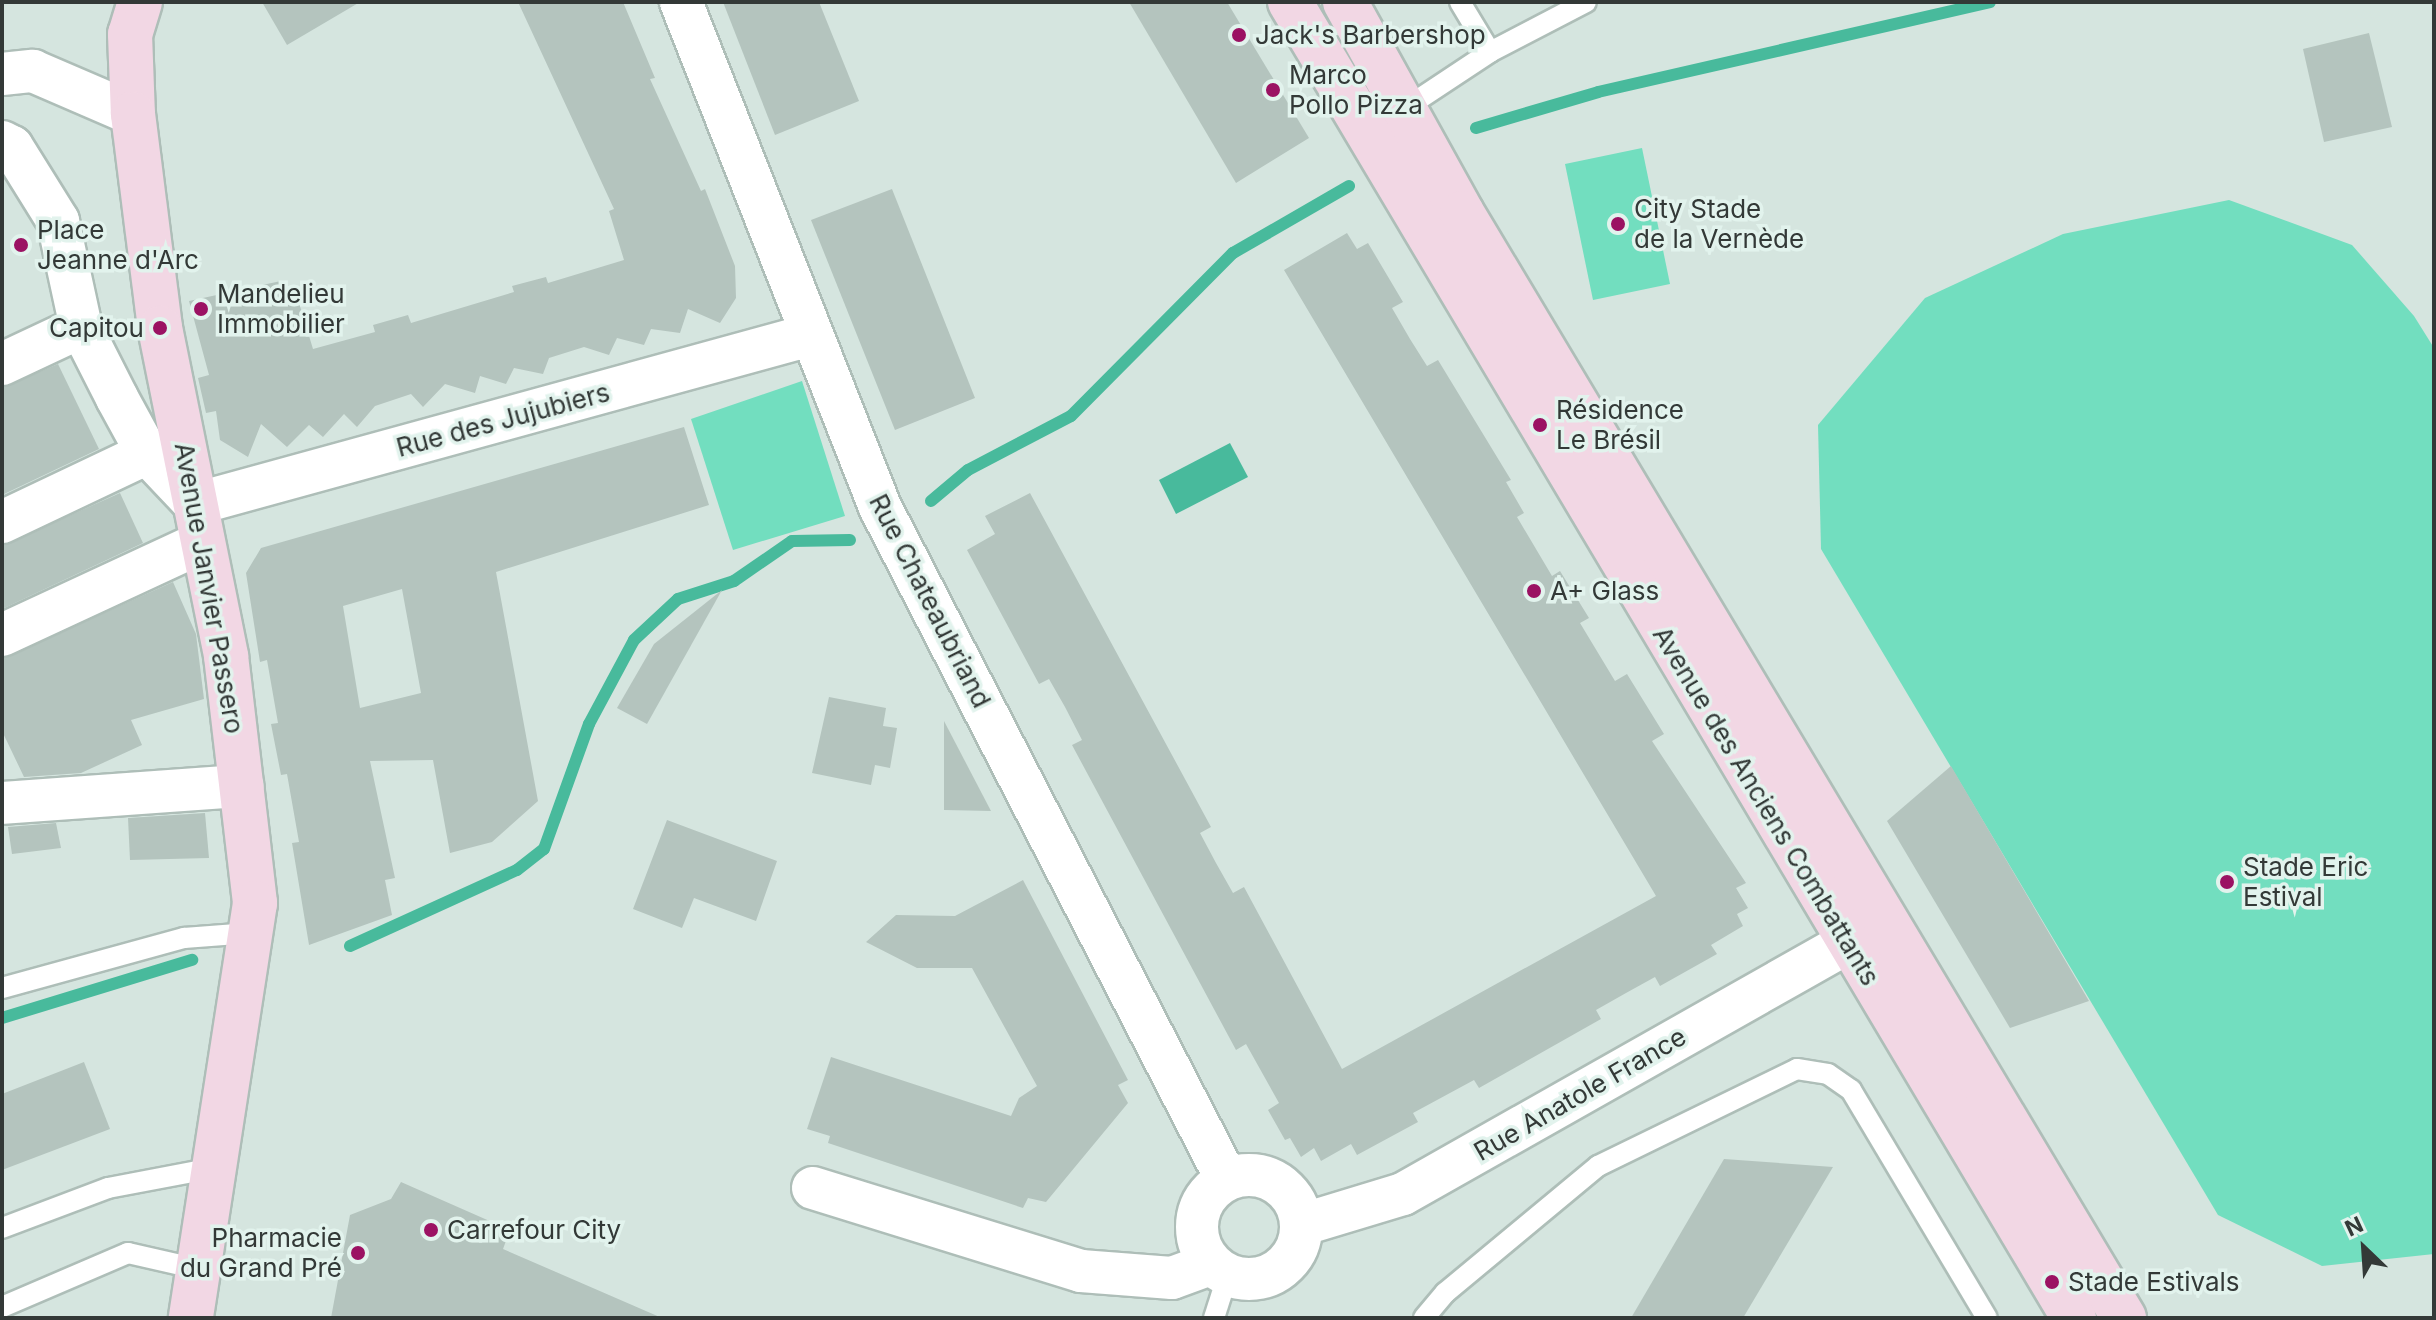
<!DOCTYPE html>
<html>
<head>
<meta charset="utf-8">
<style>
  body { margin:0 }
  #map { position:relative; width:2436px; height:1320px; overflow:hidden; background:#d5e5df; font-family:Inter,sans-serif }
  div>[style] { position:absolute }
  .green>* { inset:0; background:#72debf }
  .water>* { inset:0; background:#48ba9c }
  .stream>* { height:12px; margin:-6px; padding:0 6px; transform-origin:6px; border-radius:6px; background:#48ba9c }
  .building>* { inset:0; background:#b4c4be }
  .roads { filter:drop-shadow(2px 0 #aebeb8) drop-shadow(-2px 0 #aebeb8) drop-shadow(0 2px #aebeb8) drop-shadow(0 -2px #aebeb8) }
  .lane>* { height:20px; margin:-10px; padding:0 10px; transform-origin:10px; border-radius:10px; background:#fff }
  .street>* { height:42px; margin:-21px; padding:0 21px; transform-origin:21px; border-radius:21px; background:#fff }
  .street>.ring { margin:-21px; padding:0; box-sizing:content-box; background:none; border:42px solid #fff; border-radius:50% }
  .secondary>* { height:44px; margin:-22px; padding:0 22px; transform-origin:22px; border-radius:22px; background:#f2d7e4 }
  .dots>* { width:22px; height:22px; translate:-50% -50%; box-sizing:border-box; border:4px solid #e2f3ed; border-radius:50% }
  span { translate:-50% -50%; white-space:nowrap; text-align:center; line-height:1.15; -webkit-text-stroke:7px #e2f3ed; paint-order:stroke }
  .poi-label { font-size:26px; color:#333937 }
  .left { translate:0 -50%; text-align:left }
  .right { translate:-100% -50%; text-align:right }
  .street-label { font-size:26px; color:#333937 }
  .frame { position:absolute; inset:0; border:4px solid #333937; pointer-events:none }
  .north { position:absolute; left:2324px; top:1208px; width:80px; height:80px; -webkit-text-stroke:6px #e2f3ed; paint-order:stroke; rotate:335deg; font-size:22px; font-weight:700; line-height:32px; text-align:center; color:#333937 }
  .north::after { content:''; display:block; margin:auto; width:28px; height:36px; background:#333937; clip-path:polygon(50% 0,100% 100%,50% 72%,0 100%) }
</style>
</head>
<body>
<div id="map">
  <div class="green">
    <i style="clip-path:polygon(1642px 148px,1670px 284px,1593px 300px,1565px 164px)"></i>
    <i style="clip-path:polygon(2229px 200px,2352px 245px,2414px 316px,2434px 348px,2434px 1254px,2322px 1266px,2218px 1215px,1821px 549px,1818px 425px,1925px 298px,2063px 234px)"></i>
    <i style="clip-path:polygon(802px 381px,845px 516px,733px 550px,691px 419px)"></i>
  </div>
  <div class="water">
    <i style="clip-path:polygon(1230px 443px,1248px 477px,1176px 514px,1159px 480px)"></i>
  </div>
  <div class="stream">
    <i style="left:1476px;top:128px;width:127px;rotate:-16.4deg"></i>
    <i style="left:1598px;top:92px;width:402px;rotate:-12.9deg"></i>
    <i style="left:931px;top:501px;width:48px;rotate:-40deg"></i>
    <i style="left:968px;top:470px;width:116px;rotate:-27.7deg"></i>
    <i style="left:1071px;top:416px;width:230px;rotate:-45.2deg"></i>
    <i style="left:1233px;top:253px;width:134px;rotate:-30deg"></i>
    <i style="left:350px;top:946px;width:183px;rotate:-24.5deg"></i>
    <i style="left:517px;top:870px;width:34px;rotate:-38deg"></i>
    <i style="left:544px;top:849px;width:133px;rotate:-70.2deg"></i>
    <i style="left:589px;top:724px;width:95px;rotate:-61.8deg"></i>
    <i style="left:634px;top:640px;width:60px;rotate:-43deg"></i>
    <i style="left:678px;top:599px;width:59px;rotate:-17.8deg"></i>
    <i style="left:734px;top:581px;width:70px;rotate:-34.6deg"></i>
    <i style="left:792px;top:541px;width:58px;rotate:-1deg"></i>
    <i style="left:2px;top:1018px;width:199px;rotate:-17deg"></i>
  </div>
  <div class="building">
    <i style="clip-path:polygon(262px 2px,360px 2px,287px 45px)"></i>
    <i style="clip-path:polygon(518px 2px,623px 2px,655px 78px,650px 79px,701px 191px,705px 189px,735px 266px,736px 298px,720px 323px,688px 309px,680px 333px,651px 329px,644px 345px,617px 338px,609px 355px,584px 347px,549px 358px,543px 374px,514px 368px,506px 384px,480px 376px,475px 393px,445px 384px,423px 407px,411px 394px,375px 406px,357px 427px,344px 414px,323px 437px,309px 425px,287px 447px,261px 424px,248px 457px,220px 440px,216px 411px,206px 413px,198px 378px,209px 375px,189px 301px,281px 281px,284px 295px,296px 293px,313px 349px,375px 332px,373px 325px,408px 315px,411px 323px,514px 292px,512px 286px,546px 277px,548px 283px,624px 260px,609px 211px,614px 209px)"></i>
    <i style="clip-path:polygon(723px 2px,819px 2px,859px 101px,775px 135px)"></i>
    <i style="clip-path:polygon(1129px 2px,1227px 2px,1309px 138px,1236px 183px)"></i>
    <i style="clip-path:polygon(2369px 33px,2392px 127px,2324px 142px,2303px 49px)"></i>
    <i style="clip-path:polygon(892px 189px,975px 398px,895px 430px,811px 220px)"></i>
    <i style="clip-path:polygon(1347px 233px,1357px 249px,1368px 243px,1403px 302px,1392px 308px,1410px 339px,1427px 366px,1438px 360px,1511px 480px,1506px 482px,1524px 513px,1517px 517px,1552px 576px,1560px 571px,1589px 618px,1580px 623px,1615px 681px,1627px 674px,1664px 734px,1652px 741px,1746px 883px,1736px 888px,1748px 908px,1737px 914px,1743px 926px,1711px 945px,1717px 954px,1660px 986px,1655px 977px,1626px 993px,1596px 1010px,1601px 1019px,1479px 1088px,1474px 1080px,1413px 1113px,1418px 1122px,1357px 1155px,1351px 1144px,1321px 1161px,1314px 1148px,1301px 1157px,1290px 1138px,1285px 1140px,1268px 1110px,1279px 1103px,1246px 1044px,1236px 1050px,1072px 745px,1082px 740px,1065px 707px,1049px 679px,1039px 684px,967px 550px,995px 534px,985px 516px,1030px 493px,1211px 827px,1200px 833px,1216px 863px,1233px 893px,1244px 887px,1342px 1069px,1656px 896px,1284px 270px)"></i>
    <i style="clip-path:polygon(58px 364px,99px 449px,2px 495px,2px 388px)"></i>
    <i style="clip-path:polygon(evenodd,684px 427px,709px 505px,496px 572px,538px 801px,492px 842px,450px 853px,433px 760px,370px 761px,395px 878px,385px 880px,392px 915px,309px 945px,292px 843px,299px 842px,287px 774px,281px 775px,271px 724px,278px 723px,267px 660px,260px 662px,246px 573px,261px 548px,684px 427px,402px 589px,421px 693px,360px 708px,343px 606px,402px 589px)"></i>
    <i style="clip-path:polygon(120px 493px,143px 543px,2px 609px,2px 546px)"></i>
    <i style="clip-path:polygon(173px 582px,196px 634px,204px 699px,131px 720px,142px 745px,81px 773px,24px 777px,2px 731px,2px 659px)"></i>
    <i style="clip-path:polygon(722px 590px,647px 724px,617px 708px,654px 644px)"></i>
    <i style="clip-path:polygon(829px 697px,886px 708px,883px 726px,897px 728px,890px 768px,875px 765px,871px 785px,812px 773px)"></i>
    <i style="clip-path:polygon(944px 721px,991px 811px,944px 810px)"></i>
    <i style="clip-path:polygon(1951px 766px,2089px 1001px,2010px 1028px,1887px 821px)"></i>
    <i style="clip-path:polygon(205px 813px,209px 858px,130px 860px,128px 818px)"></i>
    <i style="clip-path:polygon(667px 820px,777px 861px,756px 921px,694px 898px,682px 928px,633px 909px)"></i>
    <i style="clip-path:polygon(56px 823px,61px 848px,12px 854px,8px 827px)"></i>
    <i style="clip-path:polygon(1023px 880px,1128px 1080px,1118px 1085px,1128px 1103px,1046px 1202px,1028px 1198px,1023px 1208px,828px 1143px,830px 1136px,807px 1129px,831px 1057px,1011px 1116px,1019px 1098px,1037px 1086px,972px 968px,917px 968px,866px 942px,896px 915px,955px 916px)"></i>
    <i style="clip-path:polygon(84px 1062px,110px 1129px,2px 1170px,2px 1094px)"></i>
    <i style="clip-path:polygon(1724px 1159px,1833px 1167px,1743px 1318px,1631px 1318px)"></i>
    <i style="clip-path:polygon(401px 1182px,510px 1230px,503px 1249px,662px 1318px,331px 1318px,350px 1215px,391px 1199px)"></i>
  </div>
  <div class="roads">
    <div class="lane">
      <i style="left:1490px;top:52px;width:108px;rotate:-27.5deg"></i>
      <i style="left:1404px;top:109px;width:103px;rotate:-33.5deg"></i>
      <i style="left:1490px;top:52px;width:58px;rotate:-121deg"></i>
      <i style="left:2px;top:988px;width:189px;rotate:-15.4deg"></i>
      <i style="left:184px;top:938px;width:66px;rotate:-4.3deg"></i>
      <i style="left:2px;top:1228px;width:113px;rotate:-20.7deg"></i>
      <i style="left:108px;top:1188px;width:108px;rotate:-10.7deg"></i>
      <i style="left:2px;top:1307px;width:137px;rotate:-23.2deg"></i>
      <i style="left:128px;top:1253px;width:72px;rotate:12.9deg"></i>
      <i style="left:1214px;top:1318px;width:46px;rotate:-72.3deg"></i>
      <i style="left:1424px;top:1318px;width:33px;rotate:-50deg"></i>
      <i style="left:1445px;top:1293px;width:199px;rotate:-39.7deg"></i>
      <i style="left:1598px;top:1166px;width:221px;rotate:-26deg"></i>
      <i style="left:1797px;top:1069px;width:31px;rotate:9deg"></i>
      <i style="left:1828px;top:1074px;width:28px;rotate:35deg"></i>
      <i style="left:1851px;top:1090px;width:265px;rotate:59.2deg"></i>
    </div>
    <div class="street">
      <i style="left:681px;top:2px;width:543px;rotate:68.49deg"></i>
      <i style="left:880px;top:507px;width:755px;rotate:62.72deg"></i>
      <i style="left:2px;top:74px;width:31px;rotate:-6deg"></i>
      <i style="left:33px;top:71px;width:109px;rotate:23.3deg"></i>
      <i style="left:2px;top:142px;width:11px;rotate:27deg"></i>
      <i style="left:12px;top:147px;width:87px;rotate:58.1deg"></i>
      <i style="left:58px;top:221px;width:108px;rotate:77.8deg"></i>
      <i style="left:81px;top:327px;width:80px;rotate:63.1deg"></i>
      <i style="left:117px;top:398px;width:63px;rotate:61.4deg"></i>
      <i style="left:147px;top:453px;width:70px;rotate:46.7deg"></i>
      <i style="left:195px;top:504px;width:638px;rotate:-15.37deg"></i>
      <i style="left:2px;top:364px;width:87px;rotate:-25.1deg"></i>
      <i style="left:2px;top:522px;width:161px;rotate:-25.4deg"></i>
      <i style="left:2px;top:635px;width:221px;rotate:-24.9deg"></i>
      <i style="left:2px;top:803px;width:241px;rotate:-4.1deg"></i>
      <i class="ring" style="left:1197px;top:1175px;width:62px;height:62px"></i>
      <i style="left:813px;top:1188px;width:281px;rotate:17.2deg"></i>
      <i style="left:1081px;top:1271px;width:91px;rotate:4.4deg"></i>
      <i style="left:1172px;top:1278px;width:40px;rotate:-20.2deg"></i>
      <i style="left:1304px;top:1224px;width:103px;rotate:-16.9deg"></i>
      <i style="left:1403px;top:1194px;width:510px;rotate:-29.48deg"></i>
    </div>
    <div class="secondary">
      <i style="left:140px;top:2px;width:34px;rotate:107deg"></i>
      <i style="left:130px;top:34px;width:80px;rotate:87.9deg"></i>
      <i style="left:133px;top:114px;width:216px;rotate:82.8deg"></i>
      <i style="left:160px;top:328px;width:335px;rotate:78.6deg"></i>
      <i style="left:226px;top:656px;width:249px;rotate:83.3deg"></i>
      <i style="left:255px;top:903px;width:420px;rotate:98.8deg"></i>
      <i style="left:1290px;top:2px;width:1532px;rotate:59.22deg"></i>
      <i style="left:1345px;top:2px;width:241px;rotate:61deg"></i>
      <i style="left:1462px;top:213px;width:1288px;rotate:59.07deg"></i>
    </div>
  </div>
  <div class="dots">
    <i style="left:1239px;top:35px;background:#9b1263"></i>
    <i style="left:1273px;top:90px;background:#9b1263"></i>
    <i style="left:1618px;top:224px;background:#9b1263"></i>
    <i style="left:21px;top:245px;background:#9b1263"></i>
    <i style="left:201px;top:309px;background:#9b1263"></i>
    <i style="left:160px;top:328px;background:#9b1263"></i>
    <i style="left:1540px;top:425px;background:#9b1263"></i>
    <i style="left:1534px;top:591px;background:#9b1263"></i>
    <i style="left:2227px;top:882px;background:#9b1263"></i>
    <i style="left:431px;top:1230px;background:#9b1263"></i>
    <i style="left:358px;top:1253px;background:#9b1263"></i>
    <i style="left:2052px;top:1282px;background:#9b1263"></i>
  </div>
  <div class="poi-label">
    <span class="left" style="left:1255px;top:35px">Jack's Barbershop</span>
    <span class="left" style="left:1289px;top:90px">Marco<br>Pollo Pizza</span>
    <span class="left" style="left:1634px;top:224px">City Stade<br>de la Vernède</span>
    <span class="left" style="left:37px;top:245px">Place<br>Jeanne d'Arc</span>
    <span class="left" style="left:217px;top:309px">Mandelieu<br>Immobilier</span>
    <span class="right" style="left:144px;top:328px">Capitou</span>
    <span class="left" style="left:1556px;top:425px">Résidence<br>Le Brésil</span>
    <span class="left" style="left:1550px;top:591px">A+ Glass</span>
    <span class="left" style="left:2243px;top:882px">Stade Eric<br>Estival</span>
    <span class="left" style="left:447px;top:1230px">Carrefour City</span>
    <span class="right" style="left:342px;top:1253px">Pharmacie<br>du Grand Pré</span>
    <span class="left" style="left:2068px;top:1282px">Stade Estivals</span>
  </div>
  <div class="street-label">
    <span style="left:503px;top:420px;rotate:-15deg">Rue des Jujubiers</span>
    <span style="left:209px;top:588px;rotate:80deg">Avenue Janvier Passero</span>
    <span style="left:930px;top:601px;rotate:63deg">Rue Chateaubriand</span>
    <span style="left:1766px;top:806px;rotate:59deg">Avenue des Anciens Combattants</span>
    <span style="left:1580px;top:1094px;rotate:-30deg">Rue Anatole France</span>
  </div>
  <div class="frame"></div>
  <div class="north">N</div>
</div>
</body>
</html>
